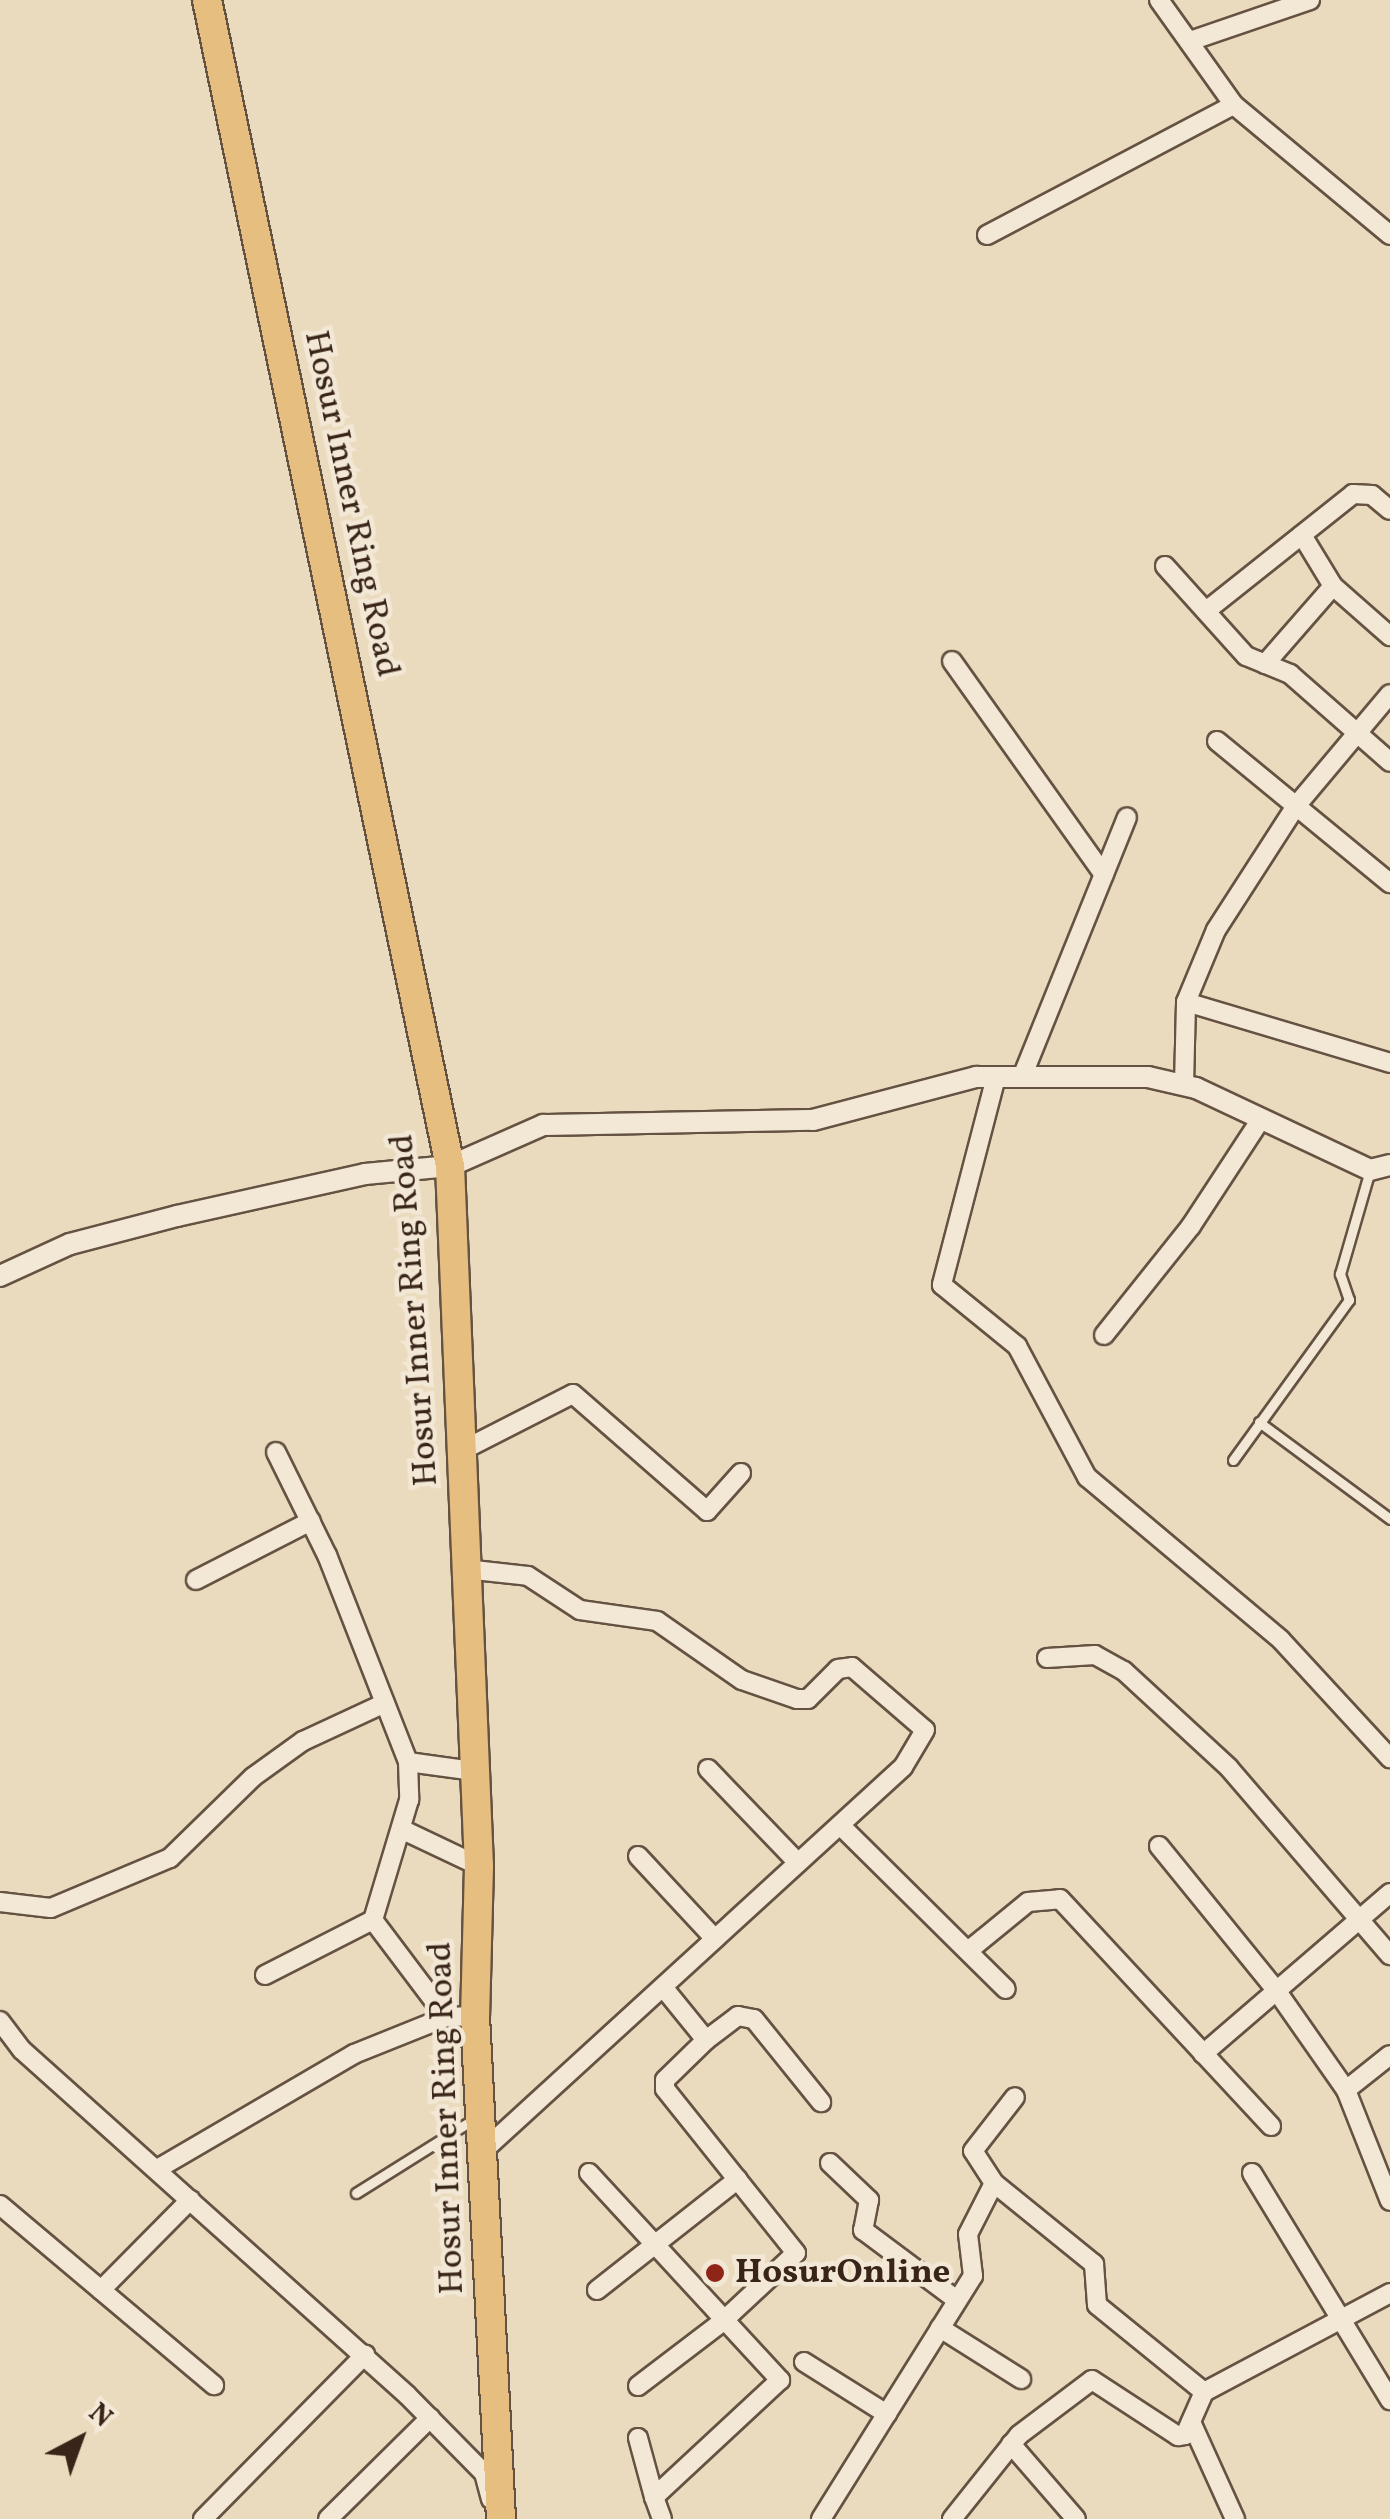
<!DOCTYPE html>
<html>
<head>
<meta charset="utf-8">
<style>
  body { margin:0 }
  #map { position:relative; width:1390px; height:2519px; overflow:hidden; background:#ebdbbe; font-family:Vollkorn,serif }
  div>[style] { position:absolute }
  .roads { filter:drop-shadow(2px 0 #655242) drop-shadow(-2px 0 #655242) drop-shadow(0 2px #655242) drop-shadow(0 -2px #655242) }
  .service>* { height:9px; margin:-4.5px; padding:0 4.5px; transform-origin:4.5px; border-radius:4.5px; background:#f2e8d5 }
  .minor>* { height:18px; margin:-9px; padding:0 9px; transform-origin:9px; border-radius:9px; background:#f2e8d5 }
  .tertiary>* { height:20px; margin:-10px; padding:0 10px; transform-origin:10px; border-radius:10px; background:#f2e8d5 }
  .primary>* { height:28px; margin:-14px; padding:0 14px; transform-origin:14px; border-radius:14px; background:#e6be7f }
  .dots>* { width:28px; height:28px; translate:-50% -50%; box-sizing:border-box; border:5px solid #f2e8d5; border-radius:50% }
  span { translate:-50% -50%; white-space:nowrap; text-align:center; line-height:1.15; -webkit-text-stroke:9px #f2e8d5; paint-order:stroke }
  .street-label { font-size:35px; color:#382418 }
  .poi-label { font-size:35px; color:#382418; font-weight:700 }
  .left { translate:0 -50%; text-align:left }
  .north { position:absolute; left:30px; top:2389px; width:100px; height:100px; -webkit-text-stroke:8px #f2e8d5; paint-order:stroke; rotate:41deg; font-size:28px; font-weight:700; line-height:40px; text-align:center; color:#382418 }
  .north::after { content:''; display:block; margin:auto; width:35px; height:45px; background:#382418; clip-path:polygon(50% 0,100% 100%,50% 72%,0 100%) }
</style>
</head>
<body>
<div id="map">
  <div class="roads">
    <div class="service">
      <i style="left:1259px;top:1422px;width:163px;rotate:36.5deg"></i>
      <i style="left:1233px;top:1460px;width:198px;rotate:-54.1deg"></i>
      <i style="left:1349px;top:1300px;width:28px;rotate:-109deg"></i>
      <i style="left:1340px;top:1274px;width:108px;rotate:-73.9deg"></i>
      <i style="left:356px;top:2193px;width:139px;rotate:-32.1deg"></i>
    </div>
    <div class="minor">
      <i style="left:1159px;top:0;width:129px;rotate:54.5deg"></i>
      <i style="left:1234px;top:105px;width:203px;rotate:39.8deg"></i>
      <i style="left:1190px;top:41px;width:127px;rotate:-18.9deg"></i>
      <i style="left:987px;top:235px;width:279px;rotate:-27.8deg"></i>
      <i style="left:1302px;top:535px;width:60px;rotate:58.7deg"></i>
      <i style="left:1165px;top:566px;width:121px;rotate:48deg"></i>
      <i style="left:1246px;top:656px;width:48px;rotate:22.2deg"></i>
      <i style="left:1290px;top:674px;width:133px;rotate:41.3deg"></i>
      <i style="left:1206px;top:611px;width:188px;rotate:-38.5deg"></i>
      <i style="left:1353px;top:494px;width:19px;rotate:3deg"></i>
      <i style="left:1372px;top:495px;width:23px;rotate:40deg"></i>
      <i style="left:952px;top:661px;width:262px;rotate:54.6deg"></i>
      <i style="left:1265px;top:664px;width:103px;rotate:-48.9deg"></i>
      <i style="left:1333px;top:586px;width:76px;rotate:41.3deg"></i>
      <i style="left:1217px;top:741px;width:224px;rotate:39.4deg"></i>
      <i style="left:1186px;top:1002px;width:213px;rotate:16.6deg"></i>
      <i style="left:996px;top:1077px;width:215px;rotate:104.6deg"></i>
      <i style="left:942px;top:1285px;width:97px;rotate:39.1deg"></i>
      <i style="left:1017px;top:1346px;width:149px;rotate:61.9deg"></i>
      <i style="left:1087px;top:1477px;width:253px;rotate:40deg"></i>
      <i style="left:1281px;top:1640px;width:161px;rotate:47.3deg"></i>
      <i style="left:1022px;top:1077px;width:280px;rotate:-68deg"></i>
      <i style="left:1184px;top:1085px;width:83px;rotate:-88.6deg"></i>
      <i style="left:1186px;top:1002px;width:78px;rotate:-67.4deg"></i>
      <i style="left:1216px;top:930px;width:148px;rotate:-57.2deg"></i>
      <i style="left:1296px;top:806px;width:146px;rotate:-50deg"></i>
      <i style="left:1104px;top:1335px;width:139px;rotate:-51.4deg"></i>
      <i style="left:1191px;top:1226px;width:128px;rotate:-56.8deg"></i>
      <i style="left:465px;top:1449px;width:121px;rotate:-27deg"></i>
      <i style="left:573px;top:1394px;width:178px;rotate:41.1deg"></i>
      <i style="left:707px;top:1511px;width:51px;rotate:-48.2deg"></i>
      <i style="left:276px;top:1452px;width:115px;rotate:63.7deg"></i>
      <i style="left:327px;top:1555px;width:222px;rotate:68.6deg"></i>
      <i style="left:408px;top:1762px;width:38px;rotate:88deg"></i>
      <i style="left:409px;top:1800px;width:125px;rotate:106.7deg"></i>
      <i style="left:373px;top:1920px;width:121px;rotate:53deg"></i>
      <i style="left:465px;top:1569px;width:63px;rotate:6.3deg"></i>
      <i style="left:528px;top:1576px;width:62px;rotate:33.2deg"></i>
      <i style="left:580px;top:1610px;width:78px;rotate:8.1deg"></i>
      <i style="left:657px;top:1621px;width:103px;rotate:34.8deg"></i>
      <i style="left:742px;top:1680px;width:58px;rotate:19.1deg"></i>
      <i style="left:797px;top:1699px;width:11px"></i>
      <i style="left:808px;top:1699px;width:42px;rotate:-45deg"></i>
      <i style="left:838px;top:1669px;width:14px;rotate:-8deg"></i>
      <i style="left:852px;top:1667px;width:96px;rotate:40.8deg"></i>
      <i style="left:925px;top:1730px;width:43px;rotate:120.7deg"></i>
      <i style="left:903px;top:1767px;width:569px;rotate:137.56deg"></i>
      <i style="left:196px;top:1580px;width:129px;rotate:-27.2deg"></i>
      <i style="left:1047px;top:1658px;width:48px;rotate:-3.6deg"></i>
      <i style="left:1095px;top:1655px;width:33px;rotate:29deg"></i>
      <i style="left:1124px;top:1671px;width:143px;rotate:42.7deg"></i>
      <i style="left:1229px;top:1768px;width:247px;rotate:49.3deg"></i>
      <i style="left:408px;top:1762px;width:67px;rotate:7.8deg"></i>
      <i style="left:708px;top:1769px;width:130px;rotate:46.2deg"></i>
      <i style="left:840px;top:1825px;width:233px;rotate:44.7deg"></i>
      <i style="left:401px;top:1829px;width:86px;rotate:25.4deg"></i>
      <i style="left:1159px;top:1846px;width:186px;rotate:50.9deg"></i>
      <i style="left:1276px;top:1990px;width:122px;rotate:55deg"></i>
      <i style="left:1346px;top:2090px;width:119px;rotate:68.4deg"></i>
      <i style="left:638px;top:1856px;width:113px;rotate:47.1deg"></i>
      <i style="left:0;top:1902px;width:51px;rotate:6.7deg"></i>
      <i style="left:51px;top:1908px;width:129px;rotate:-22.8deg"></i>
      <i style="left:170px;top:1858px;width:116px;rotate:-44.3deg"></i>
      <i style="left:253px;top:1777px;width:62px;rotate:-35.8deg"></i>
      <i style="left:303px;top:1741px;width:90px;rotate:-24.9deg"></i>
      <i style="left:968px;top:1951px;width:77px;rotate:-39.2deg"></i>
      <i style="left:1028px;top:1902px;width:32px;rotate:-5deg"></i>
      <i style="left:1060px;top:1899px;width:310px;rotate:47.1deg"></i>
      <i style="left:265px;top:1975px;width:121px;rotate:-27deg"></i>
      <i style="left:0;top:2021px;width:36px;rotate:53deg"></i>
      <i style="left:22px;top:2050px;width:517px;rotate:41.86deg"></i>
      <i style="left:407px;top:2395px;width:110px;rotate:45.4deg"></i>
      <i style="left:484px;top:2473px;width:27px;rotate:75deg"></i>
      <i style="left:706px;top:2040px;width:40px;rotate:-37deg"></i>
      <i style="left:738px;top:2016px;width:16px;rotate:11deg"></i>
      <i style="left:754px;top:2019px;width:107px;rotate:51.1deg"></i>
      <i style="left:1203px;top:2054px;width:247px;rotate:-40.7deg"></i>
      <i style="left:1346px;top:2090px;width:56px;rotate:-38.5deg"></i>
      <i style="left:830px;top:2163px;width:54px;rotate:43.5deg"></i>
      <i style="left:869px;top:2200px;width:31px;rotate:101deg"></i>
      <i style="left:863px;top:2230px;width:117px;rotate:36.7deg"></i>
      <i style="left:159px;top:2168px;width:226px;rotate:-30.3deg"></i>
      <i style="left:354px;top:2054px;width:99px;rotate:-21.9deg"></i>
      <i style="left:446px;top:2017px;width:29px;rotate:-2deg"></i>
      <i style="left:589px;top:2173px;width:282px;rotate:47.3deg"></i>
      <i style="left:780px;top:2380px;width:172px;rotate:137.1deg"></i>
      <i style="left:654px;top:2497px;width:23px;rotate:70deg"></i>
      <i style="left:1252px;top:2173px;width:266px;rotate:58.7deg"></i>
      <i style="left:994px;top:2183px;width:38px;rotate:-123deg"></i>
      <i style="left:973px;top:2151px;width:68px;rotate:-52.1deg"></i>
      <i style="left:0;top:2205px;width:280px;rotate:40.1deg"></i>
      <i style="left:101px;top:2290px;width:127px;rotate:-45.3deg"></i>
      <i style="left:597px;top:2290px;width:179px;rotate:-38.2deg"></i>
      <i style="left:940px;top:2328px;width:96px;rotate:32.2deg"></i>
      <i style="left:804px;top:2362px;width:98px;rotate:32.1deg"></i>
      <i style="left:638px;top:2386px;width:106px;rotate:-37.3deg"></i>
      <i style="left:722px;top:2322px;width:101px;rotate:-43deg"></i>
      <i style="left:796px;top:2253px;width:210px;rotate:-128.6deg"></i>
      <i style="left:665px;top:2089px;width:9px;rotate:-90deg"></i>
      <i style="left:665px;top:2080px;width:57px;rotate:-44.3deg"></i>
      <i style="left:706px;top:2040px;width:68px;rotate:-129.1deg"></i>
      <i style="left:1191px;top:2422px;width:107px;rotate:65.6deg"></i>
      <i style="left:638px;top:2438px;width:61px;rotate:74.8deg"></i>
      <i style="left:1011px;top:2444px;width:99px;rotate:49.1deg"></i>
      <i style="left:203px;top:2519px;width:231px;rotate:-45.4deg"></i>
      <i style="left:328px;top:2519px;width:144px;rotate:-44.7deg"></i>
      <i style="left:821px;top:2519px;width:287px;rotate:-58deg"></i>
      <i style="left:973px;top:2276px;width:42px;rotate:-96.8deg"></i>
      <i style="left:968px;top:2234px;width:57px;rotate:-63deg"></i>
      <i style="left:994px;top:2183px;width:129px;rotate:39deg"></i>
      <i style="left:1094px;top:2264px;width:41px;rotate:85.8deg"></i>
      <i style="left:1097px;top:2305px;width:138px;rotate:39.1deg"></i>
      <i style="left:1204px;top:2392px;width:211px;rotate:-28deg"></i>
      <i style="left:952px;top:2519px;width:107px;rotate:-51.4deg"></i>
      <i style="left:1019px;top:2435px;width:91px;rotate:-37deg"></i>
      <i style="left:1092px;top:2380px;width:103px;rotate:33.1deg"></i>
      <i style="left:1178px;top:2436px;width:7px;rotate:-8deg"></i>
      <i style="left:1185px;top:2435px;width:47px;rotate:-66.2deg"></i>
    </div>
    <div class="tertiary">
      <i style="left:0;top:1276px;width:77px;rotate:-24.6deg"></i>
      <i style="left:70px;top:1244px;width:111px;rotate:-14.7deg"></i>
      <i style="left:177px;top:1216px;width:193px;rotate:-12.6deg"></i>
      <i style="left:365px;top:1174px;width:85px;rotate:-5.4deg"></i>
      <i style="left:450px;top:1166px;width:102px;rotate:-23.8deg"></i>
      <i style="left:543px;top:1125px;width:270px;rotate:-1.1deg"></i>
      <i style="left:813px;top:1120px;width:169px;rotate:-14.8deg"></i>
      <i style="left:976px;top:1077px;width:172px"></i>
      <i style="left:1148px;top:1077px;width:49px;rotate:12.9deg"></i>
      <i style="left:1196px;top:1088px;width:192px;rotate:25.2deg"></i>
      <i style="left:1370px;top:1170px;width:21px;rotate:-14deg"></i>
    </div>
    <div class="primary">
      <i style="left:207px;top:0;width:1191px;rotate:78.23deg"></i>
      <i style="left:450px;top:1166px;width:701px;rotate:87.63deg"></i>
      <i style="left:479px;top:1866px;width:150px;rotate:91.5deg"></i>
      <i style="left:475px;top:2016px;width:504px;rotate:87.04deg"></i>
    </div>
  </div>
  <div class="dots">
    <i style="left:715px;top:2273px;background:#8f2418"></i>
  </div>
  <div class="street-label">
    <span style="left:351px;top:504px;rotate:78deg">Hosur Inner Ring Road</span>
    <span style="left:415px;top:1310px;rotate:-94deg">Hosur Inner Ring Road</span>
    <span style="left:447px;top:2118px;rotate:-92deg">Hosur Inner Ring Road</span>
  </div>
  <div class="poi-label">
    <span class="left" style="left:735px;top:2273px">HosurOnline</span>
  </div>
  <div class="north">N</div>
</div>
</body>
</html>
